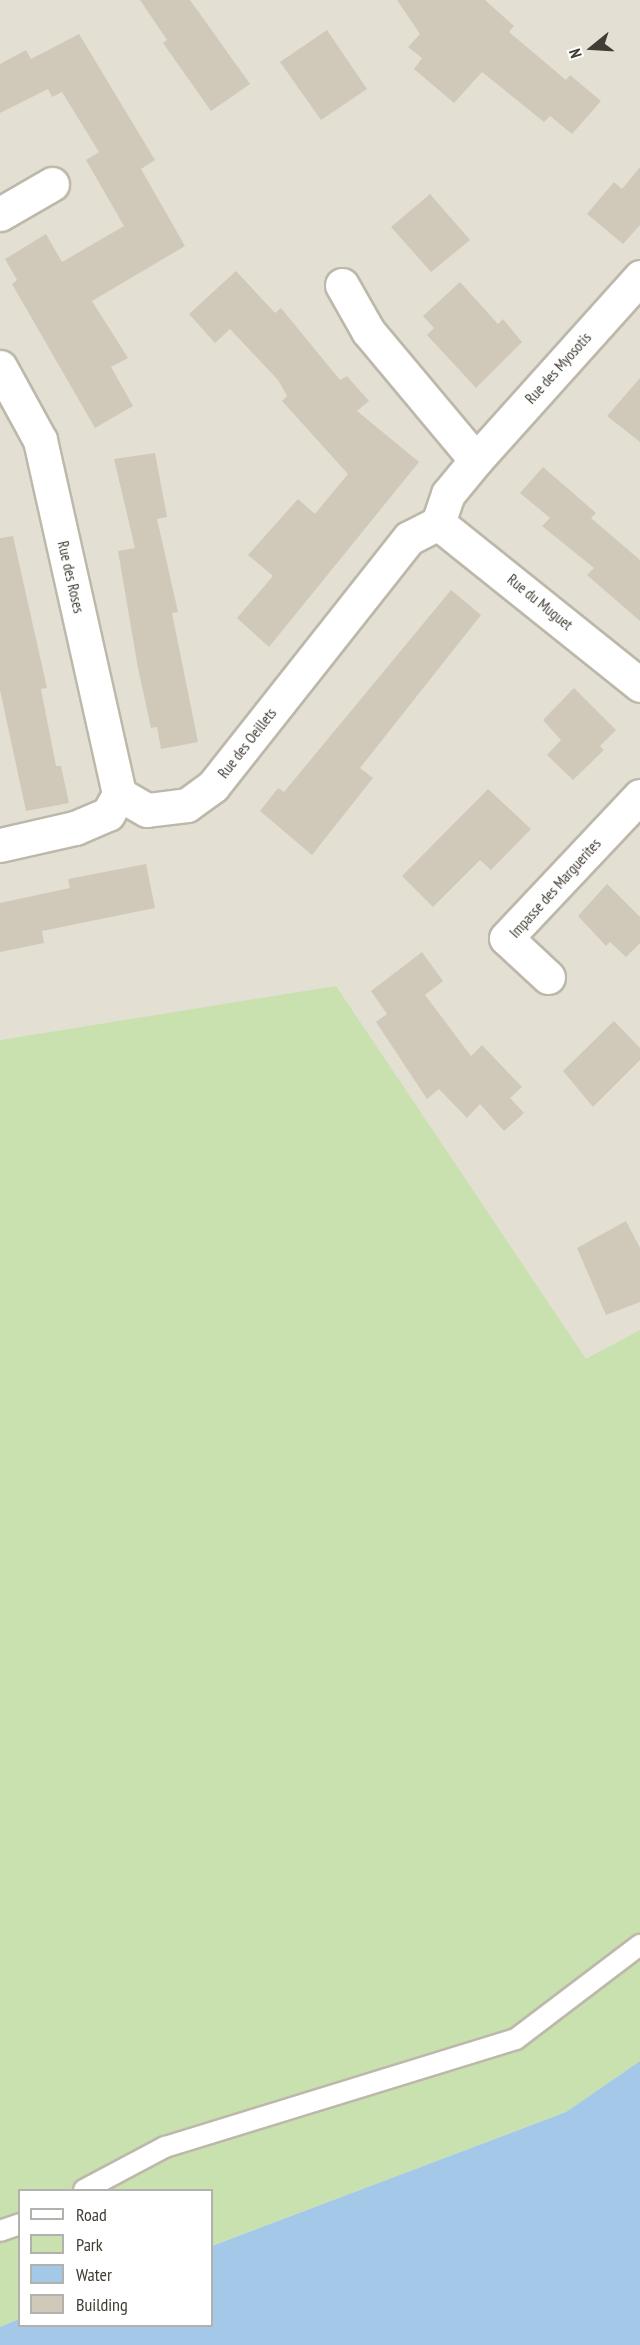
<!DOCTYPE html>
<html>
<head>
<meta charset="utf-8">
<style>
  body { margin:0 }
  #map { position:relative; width:640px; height:2345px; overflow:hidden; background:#f0ede4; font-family:"PT Sans Narrow",sans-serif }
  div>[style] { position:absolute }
  .residential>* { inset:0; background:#e3dfd2 }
  .green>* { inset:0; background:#c8e1af }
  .water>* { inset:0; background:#a4c8e8 }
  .building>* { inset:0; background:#d0c9ba }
  .roads { filter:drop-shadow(2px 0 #bdb8aa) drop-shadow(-2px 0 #bdb8aa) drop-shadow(0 2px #bdb8aa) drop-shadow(0 -2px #bdb8aa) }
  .service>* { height:20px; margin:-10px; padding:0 10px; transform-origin:10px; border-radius:10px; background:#fff }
  .minor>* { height:33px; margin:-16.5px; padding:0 16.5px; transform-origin:16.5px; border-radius:16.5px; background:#fff }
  span { translate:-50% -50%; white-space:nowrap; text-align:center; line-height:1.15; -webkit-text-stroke:4.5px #fff; paint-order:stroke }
  .street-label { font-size:15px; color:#413d34 }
  .legend { position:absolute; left:18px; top:2189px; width:195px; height:138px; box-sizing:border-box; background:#fff; border:2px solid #b3b1ae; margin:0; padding:8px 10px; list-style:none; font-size:18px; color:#413d34 }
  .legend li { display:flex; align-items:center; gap:12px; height:30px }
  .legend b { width:30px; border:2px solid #b3b1ae }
  .north { position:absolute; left:562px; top:18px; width:60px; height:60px; -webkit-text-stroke:4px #fff; paint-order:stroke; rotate:252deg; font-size:16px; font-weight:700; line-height:24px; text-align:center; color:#413d34 }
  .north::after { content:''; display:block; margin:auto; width:21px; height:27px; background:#413d34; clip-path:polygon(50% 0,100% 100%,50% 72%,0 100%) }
</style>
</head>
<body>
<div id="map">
  <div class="residential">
    <i style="clip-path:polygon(0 0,640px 0,640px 1330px,586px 1360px,336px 987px,0 1040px)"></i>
  </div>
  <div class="green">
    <i style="clip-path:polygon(336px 986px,586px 1359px,640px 1330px,640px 2061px,566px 2112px,212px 2246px,212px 2190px,20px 2190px,19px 2319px,0 2327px,0 1040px)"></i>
  </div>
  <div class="water">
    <i style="clip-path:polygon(640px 2061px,640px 2345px,0 2345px,0 2327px,19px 2319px,20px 2326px,212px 2326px,212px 2246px,566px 2112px)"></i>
  </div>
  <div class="building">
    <i style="clip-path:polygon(140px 0,190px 0,250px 84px,211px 111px,163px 43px,167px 40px)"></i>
    <i style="clip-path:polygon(397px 0,485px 0,514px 26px,509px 32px,566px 80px,570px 75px,601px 101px,572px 134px,550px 116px,544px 122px,482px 72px,454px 103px,414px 69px,422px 58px,408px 47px,420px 34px)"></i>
    <i style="clip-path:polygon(327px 30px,367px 89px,321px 120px,280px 62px)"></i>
    <i style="clip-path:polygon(79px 34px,155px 160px,141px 169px,185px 246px,92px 301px,128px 358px,111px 367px,133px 406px,95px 428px,12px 284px,17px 280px,5px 259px,46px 234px,62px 262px,124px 226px,86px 160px,99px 152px,62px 92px,52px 97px,48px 89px,0 113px,0 64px,26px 50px,31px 59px)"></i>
    <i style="clip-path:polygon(640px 167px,640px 225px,623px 244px,587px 214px,614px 182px,622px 189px)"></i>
    <i style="clip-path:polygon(430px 194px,470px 240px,431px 272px,391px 227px)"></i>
    <i style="clip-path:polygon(236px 271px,275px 313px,281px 308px,340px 380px,347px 376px,369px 401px,357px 411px,419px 462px,269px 647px,237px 618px,273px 576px,248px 555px,298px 499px,315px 514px,348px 474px,282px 401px,287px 396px,278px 380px,230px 329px,215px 343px,189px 314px)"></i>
    <i style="clip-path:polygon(460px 282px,498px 324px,503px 319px,522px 342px,476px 388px,427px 335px,434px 328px,423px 316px)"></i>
    <i style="clip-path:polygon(640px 378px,640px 442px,607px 416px)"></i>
    <i style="clip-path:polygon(155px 453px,167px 517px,157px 519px,178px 612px,172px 613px,198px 742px,161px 749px,157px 727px,151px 728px,138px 668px,118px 551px,135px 548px,114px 459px)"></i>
    <i style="clip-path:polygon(543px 467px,596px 513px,591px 518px,640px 560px,640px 621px,587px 575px,594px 568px,542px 526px,550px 518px,520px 493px)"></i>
    <i style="clip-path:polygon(13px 536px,47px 688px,41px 689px,56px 766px,61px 766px,69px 803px,26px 811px,0 690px,0 538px)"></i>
    <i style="clip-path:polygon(451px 590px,481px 615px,360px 768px,373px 778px,312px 855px,260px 811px,278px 788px,284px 792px)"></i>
    <i style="clip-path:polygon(574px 688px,616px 730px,600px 746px,604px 750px,573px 780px,547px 755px,561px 740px,543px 720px)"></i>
    <i style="clip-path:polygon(488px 789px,531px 829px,491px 870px,480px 860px,433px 907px,402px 876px)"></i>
    <i style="clip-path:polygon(146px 864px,155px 908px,42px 931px,44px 943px,0 952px,0 903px,70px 888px,68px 879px)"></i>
    <i style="clip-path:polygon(607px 884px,640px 917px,640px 943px,626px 957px,610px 942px,606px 946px,578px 916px)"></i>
    <i style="clip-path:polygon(422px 952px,443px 981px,425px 995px,471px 1056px,482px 1045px,522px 1087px,510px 1098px,524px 1113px,504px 1131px,480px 1104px,467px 1118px,439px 1089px,427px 1099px,376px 1022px,387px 1014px,371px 991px)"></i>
    <i style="clip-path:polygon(614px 1021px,640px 1048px,640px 1060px,593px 1107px,563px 1071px)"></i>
    <i style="clip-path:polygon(626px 1221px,640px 1248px,640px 1302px,606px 1315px,577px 1248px)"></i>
  </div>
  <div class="roads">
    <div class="service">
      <i style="left:84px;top:2190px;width:92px;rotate:-28deg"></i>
      <i style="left:165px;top:2147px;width:367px;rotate:-17.1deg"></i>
      <i style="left:516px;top:2039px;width:156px;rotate:-37.2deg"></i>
      <i style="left:0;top:2231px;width:21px;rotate:-19deg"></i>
    </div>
    <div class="minor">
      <i style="left:0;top:214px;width:60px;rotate:-30deg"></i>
      <i style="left:342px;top:285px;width:53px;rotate:60.5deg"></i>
      <i style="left:368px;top:331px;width:168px;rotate:50.1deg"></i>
      <i style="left:0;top:367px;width:83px;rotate:61.3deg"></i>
      <i style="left:40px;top:440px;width:363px;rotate:77.4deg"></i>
      <i style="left:438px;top:523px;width:31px;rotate:-71deg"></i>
      <i style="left:448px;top:494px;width:44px;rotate:-50.5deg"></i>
      <i style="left:476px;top:460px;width:246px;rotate:-48.1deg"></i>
      <i style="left:438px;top:523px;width:259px;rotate:38.7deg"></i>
      <i style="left:0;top:845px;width:77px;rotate:-12.8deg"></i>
      <i style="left:75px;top:828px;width:36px;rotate:-23deg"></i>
      <i style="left:108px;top:814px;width:23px;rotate:-61deg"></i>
      <i style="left:119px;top:794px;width:32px;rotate:30deg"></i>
      <i style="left:147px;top:810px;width:40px;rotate:-7.1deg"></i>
      <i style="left:187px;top:805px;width:32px;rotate:-36deg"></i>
      <i style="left:213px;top:786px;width:316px;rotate:-51.7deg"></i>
      <i style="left:409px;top:538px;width:33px;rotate:-27deg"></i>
      <i style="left:548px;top:977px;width:57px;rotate:-137.1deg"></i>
      <i style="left:506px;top:938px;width:195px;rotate:-46.7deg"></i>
    </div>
  </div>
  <div class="street-label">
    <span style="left:558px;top:368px;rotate:-48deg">Rue des Myosotis</span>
    <span style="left:71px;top:577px;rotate:77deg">Rue des Roses</span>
    <span style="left:540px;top:602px;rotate:39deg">Rue du Muguet</span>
    <span style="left:247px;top:743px;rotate:-52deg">Rue des Oeillets</span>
    <span style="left:555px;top:888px;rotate:-48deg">Impasse des Marguerites</span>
  </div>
  <ul class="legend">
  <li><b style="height:8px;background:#fff"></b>Road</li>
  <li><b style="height:16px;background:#c8e1af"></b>Park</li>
  <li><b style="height:16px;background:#a4c8e8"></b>Water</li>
  <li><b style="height:16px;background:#d0c9ba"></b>Building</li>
  </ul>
  <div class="north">N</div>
</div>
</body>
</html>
